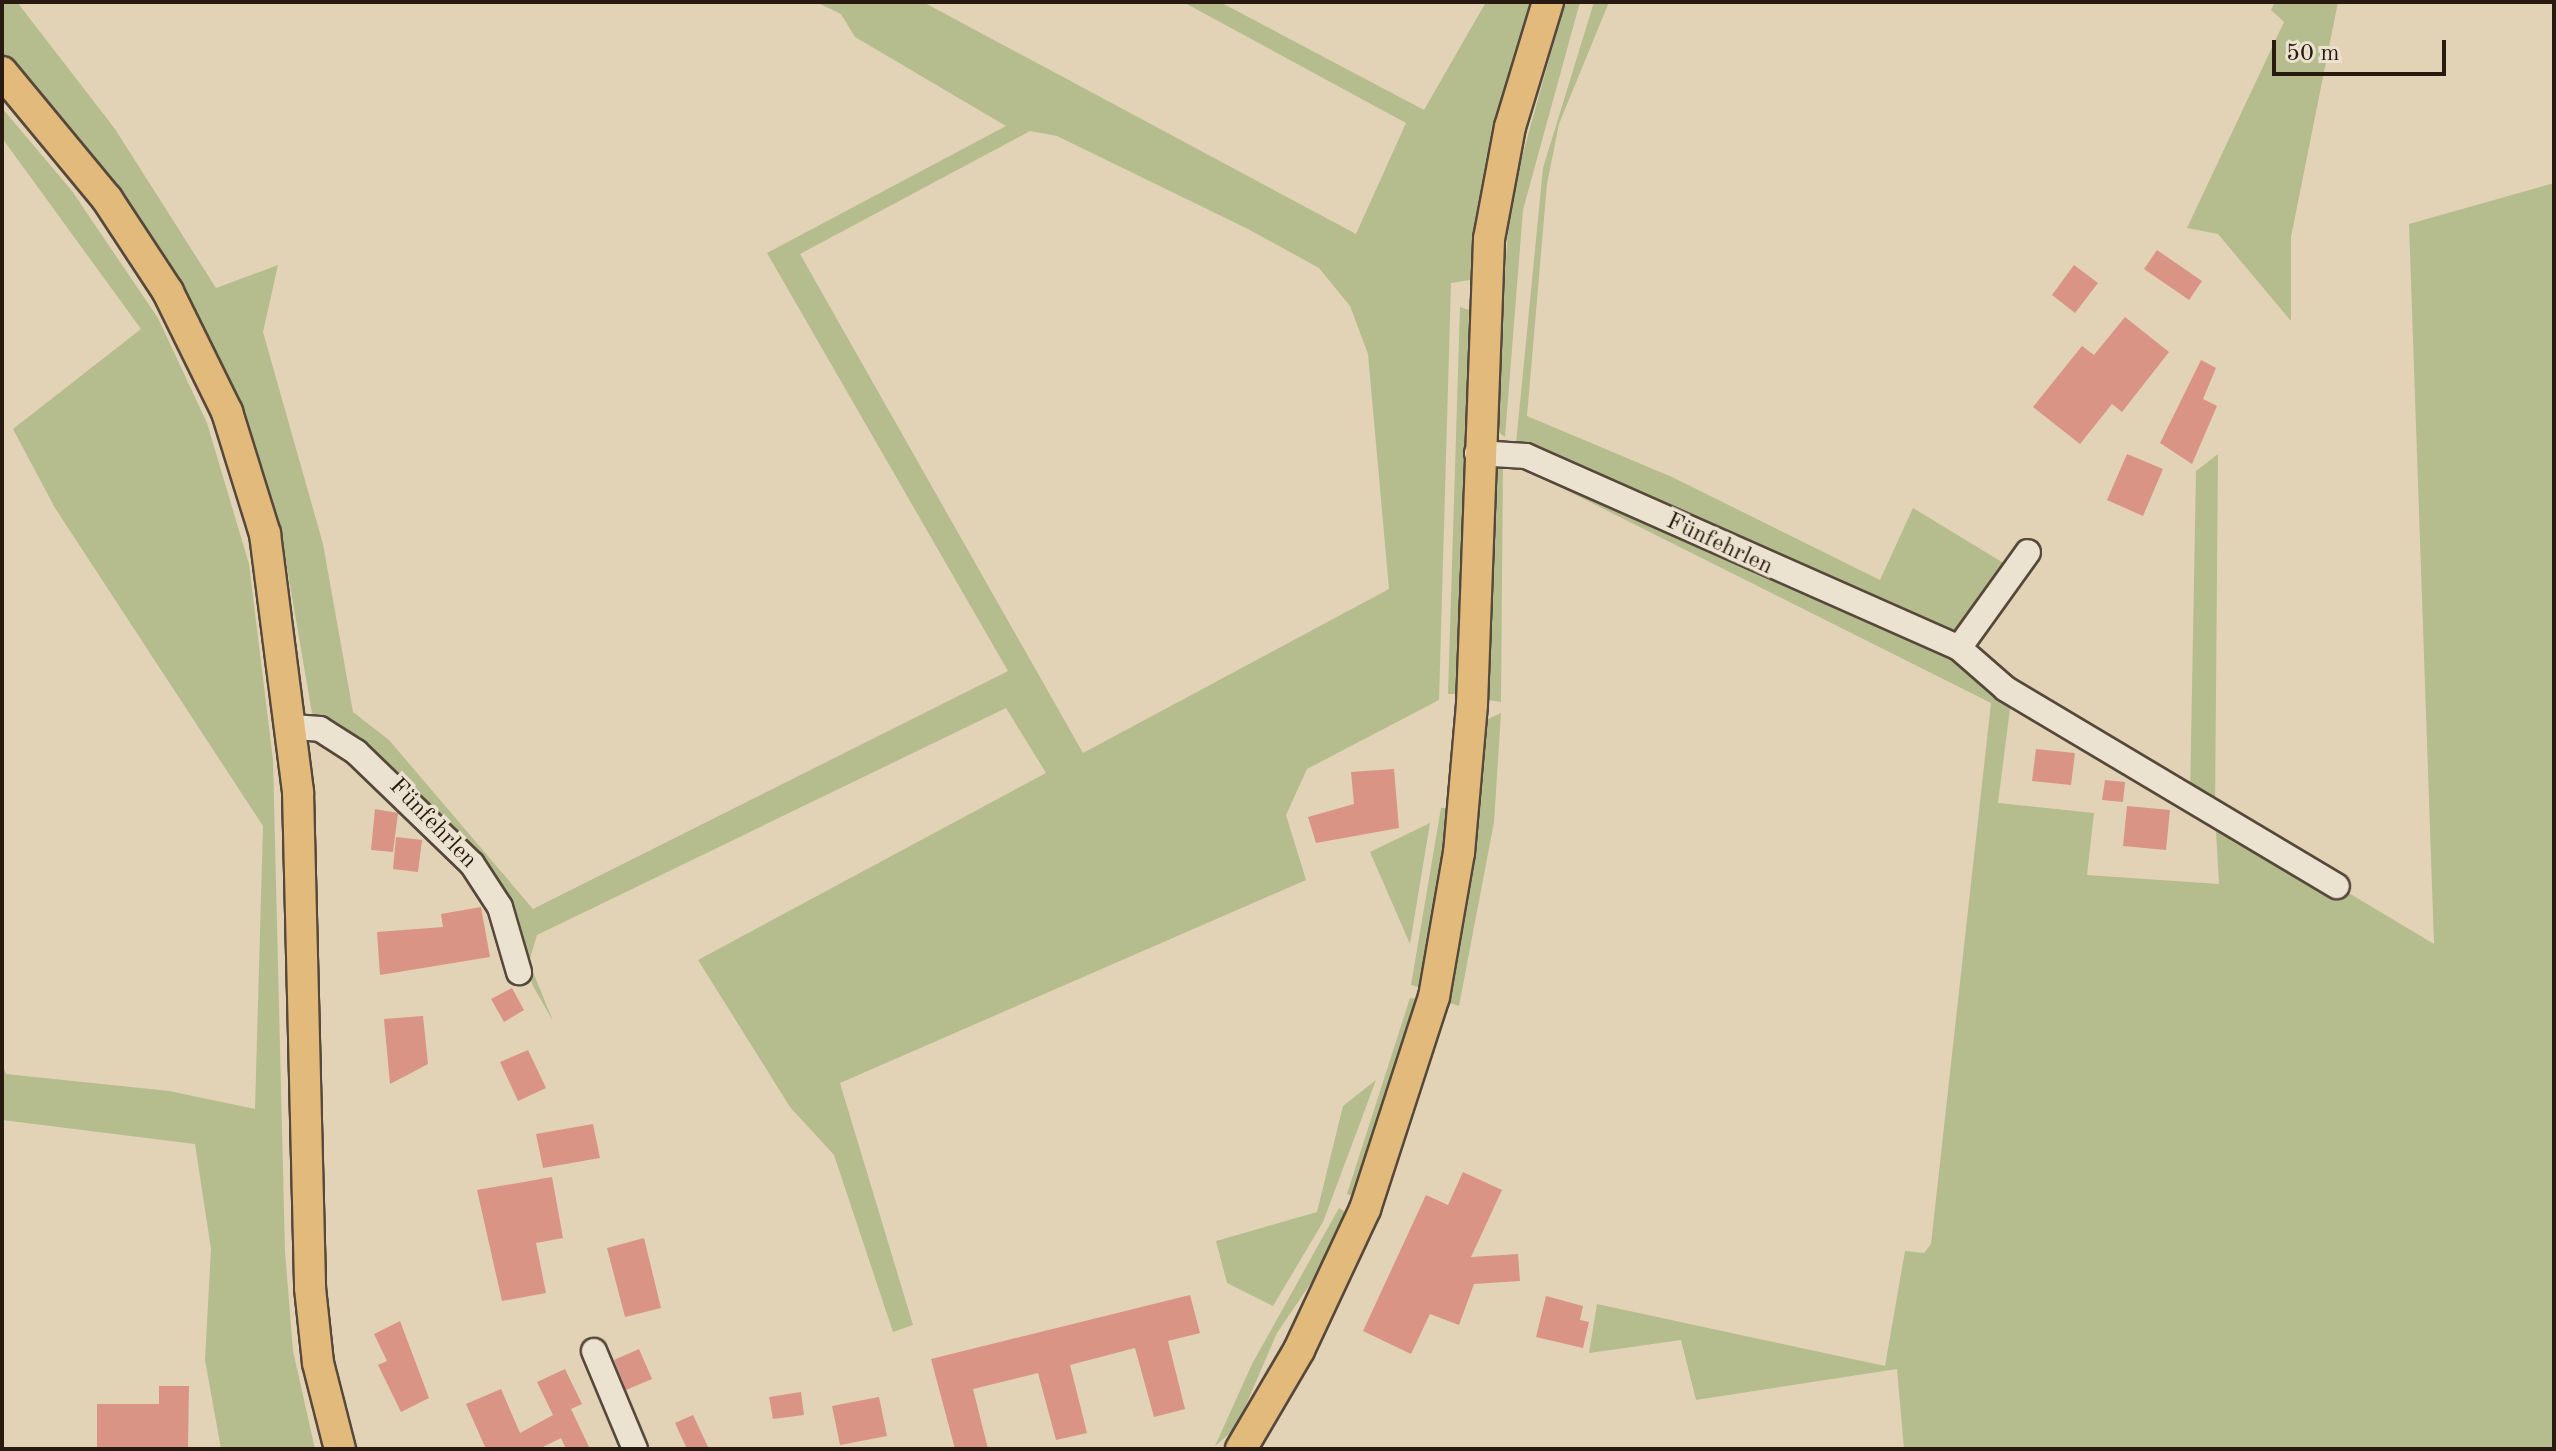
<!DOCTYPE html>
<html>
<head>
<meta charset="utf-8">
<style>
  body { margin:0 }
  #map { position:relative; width:2556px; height:1451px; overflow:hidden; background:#e2d3b7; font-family:"Old Standard TT",serif }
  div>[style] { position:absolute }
  .green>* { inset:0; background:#b5bc8d }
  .building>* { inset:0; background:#d99486 }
  .roads { filter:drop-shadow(2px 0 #56483a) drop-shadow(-2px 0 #56483a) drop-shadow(0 2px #56483a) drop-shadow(0 -2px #56483a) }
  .minor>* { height:24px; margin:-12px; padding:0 12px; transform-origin:12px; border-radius:12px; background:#ece2d0 }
  .major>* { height:30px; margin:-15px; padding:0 15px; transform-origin:15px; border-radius:15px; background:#e1ba7c }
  span { translate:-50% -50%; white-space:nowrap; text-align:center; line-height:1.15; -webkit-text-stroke:7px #ece2d0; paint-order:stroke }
  .street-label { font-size:24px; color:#281a10 }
  .frame { position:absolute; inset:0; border:4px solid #281a10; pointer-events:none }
  .scale { position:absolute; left:2272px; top:40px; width:174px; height:36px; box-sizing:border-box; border:4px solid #281a10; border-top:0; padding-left:10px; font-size:24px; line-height:28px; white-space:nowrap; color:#281a10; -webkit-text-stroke:6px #ece2d0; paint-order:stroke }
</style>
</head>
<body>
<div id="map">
  <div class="green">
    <i style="clip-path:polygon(evenodd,2px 2px,17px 2px,115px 129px,216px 288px,278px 265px,263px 332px,323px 544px,353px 712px,389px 740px,533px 909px,1008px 671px,767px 253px,1006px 126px,855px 37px,841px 14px,816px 2px,923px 2px,1356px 234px,1406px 123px,1183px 2px,1220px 2px,1424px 110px,1486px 2px,1531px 2px,1484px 190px,1470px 280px,1451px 283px,1439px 700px,1307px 769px,1286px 815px,1306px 880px,840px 1083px,913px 1325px,893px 1332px,834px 1155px,790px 1107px,698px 960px,1046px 773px,1006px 708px,537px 935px,529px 962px,553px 1021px,533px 986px,513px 919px,344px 734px,312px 713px,281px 533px,248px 429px,50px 108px,2px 55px,2px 2px,1030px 131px,1057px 136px,1248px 229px,1319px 268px,1350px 306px,1368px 354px,1389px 589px,1083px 753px,800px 254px,1030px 131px)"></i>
    <i style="clip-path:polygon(1565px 2px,1580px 2px,1523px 210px,1505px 437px,1494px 429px,1510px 200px)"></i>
    <i style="clip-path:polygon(1594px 2px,1609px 2px,1559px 124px,1547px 184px,1527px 416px,1672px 477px,1880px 580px,1913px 508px,2015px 570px,1959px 648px,2012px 693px,1998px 803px,2094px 813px,2087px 875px,2219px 884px,2215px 813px,2190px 799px,2196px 471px,2218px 454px,2215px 813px,2434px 944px,2409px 224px,2554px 183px,2554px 1449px,1904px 1449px,1897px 1369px,1696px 1400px,1681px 1340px,1589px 1353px,1597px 1304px,1885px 1366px,1905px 1251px,1924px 1253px,1931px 1244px,1991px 703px,1514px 464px,1543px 168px)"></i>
    <i style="clip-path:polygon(2275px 2px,2338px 2px,2291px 237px,2291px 321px,2218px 234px,2187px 228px,2284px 22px,2271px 10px)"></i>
    <i style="clip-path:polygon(2px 108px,72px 191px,158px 318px,207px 423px,249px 564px,273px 760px,285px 1251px,293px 1351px,315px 1449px,221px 1449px,205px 1360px,211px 1249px,195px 1144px,2px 1120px,2px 1063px,6px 1074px,169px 1091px,255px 1109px,263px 826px,55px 508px,13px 429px,141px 329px,2px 138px)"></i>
    <i style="clip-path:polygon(1460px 307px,1469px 310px,1460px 694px,1448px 694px)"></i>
    <i style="clip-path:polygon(1503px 462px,1501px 702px,1489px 700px,1492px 465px)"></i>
    <i style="clip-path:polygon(1501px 713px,1494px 822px,1459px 1006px,1450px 1003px,1488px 719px)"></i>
    <i style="clip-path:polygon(1441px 808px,1449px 808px,1445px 854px,1422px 988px,1411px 985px)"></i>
    <i style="clip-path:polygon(1430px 823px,1410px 944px,1370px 852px)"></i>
    <i style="clip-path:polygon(1410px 998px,1419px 999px,1354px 1197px,1347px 1194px)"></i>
    <i style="clip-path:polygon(1376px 1080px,1323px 1222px,1273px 1306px,1227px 1283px,1216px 1241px,1317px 1212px,1343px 1106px)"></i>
    <i style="clip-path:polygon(1339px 1208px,1347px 1213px,1323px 1265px,1277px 1333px,1236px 1428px,1215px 1446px,1252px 1364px)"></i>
  </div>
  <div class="building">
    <i style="clip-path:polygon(2157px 250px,2202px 281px,2189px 300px,2144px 269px)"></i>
    <i style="clip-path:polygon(2074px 265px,2098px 283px,2075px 313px,2052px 295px)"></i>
    <i style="clip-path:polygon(2125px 317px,2169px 352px,2122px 412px,2112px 404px,2080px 444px,2033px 407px,2082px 346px,2094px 355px)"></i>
    <i style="clip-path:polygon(2201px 360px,2216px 368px,2203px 399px,2217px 406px,2192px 464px,2160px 443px)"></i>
    <i style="clip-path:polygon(2127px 454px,2163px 469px,2143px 516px,2107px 500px)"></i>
    <i style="clip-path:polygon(2036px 749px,2075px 753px,2071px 785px,2032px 781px)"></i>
    <i style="clip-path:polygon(1394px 769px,1399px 828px,1316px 843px,1308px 817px,1354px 804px,1351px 772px)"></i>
    <i style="clip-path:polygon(2105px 780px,2125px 782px,2123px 802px,2102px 800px)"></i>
    <i style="clip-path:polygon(2127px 806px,2170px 810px,2166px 850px,2123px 846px)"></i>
    <i style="clip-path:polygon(375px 809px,398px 813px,393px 852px,371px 850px)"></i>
    <i style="clip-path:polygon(396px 837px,422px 840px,418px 872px,393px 869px)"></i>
    <i style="clip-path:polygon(481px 907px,490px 957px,380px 975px,377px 932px,443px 927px,441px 914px)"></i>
    <i style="clip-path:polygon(512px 988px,524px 1010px,504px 1022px,491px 999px)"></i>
    <i style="clip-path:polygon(423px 1016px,428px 1064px,390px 1084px,384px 1019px)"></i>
    <i style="clip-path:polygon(528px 1050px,546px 1088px,518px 1101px,500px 1062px)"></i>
    <i style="clip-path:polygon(593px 1124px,600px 1158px,543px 1168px,536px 1134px)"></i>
    <i style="clip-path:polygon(1463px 1172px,1502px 1190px,1471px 1257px,1518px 1254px,1520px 1281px,1474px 1284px,1459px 1325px,1430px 1314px,1411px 1354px,1363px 1331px,1426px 1195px,1448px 1205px)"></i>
    <i style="clip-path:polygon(552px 1177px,563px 1238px,536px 1243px,546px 1293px,502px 1301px,477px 1190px)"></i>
    <i style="clip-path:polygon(644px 1238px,661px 1308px,625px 1317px,607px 1248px)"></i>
    <i style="clip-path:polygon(1190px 1295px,1200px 1333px,1168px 1341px,1185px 1409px,1154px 1417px,1135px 1348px,1070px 1365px,1087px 1433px,1056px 1440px,1038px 1373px,973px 1389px,988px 1449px,955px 1449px,931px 1359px)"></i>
    <i style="clip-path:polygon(1546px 1296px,1583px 1306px,1580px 1320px,1589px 1322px,1583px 1348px,1536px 1337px)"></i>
    <i style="clip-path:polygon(400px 1321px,429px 1398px,401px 1412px,378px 1365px,387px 1361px,374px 1334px)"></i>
    <i style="clip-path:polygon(639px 1349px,652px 1379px,626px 1390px,614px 1360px)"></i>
    <i style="clip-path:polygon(565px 1369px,582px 1404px,571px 1409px,590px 1449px,566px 1449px,561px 1438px,539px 1449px,486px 1449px,466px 1404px,501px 1389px,520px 1433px,553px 1415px,537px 1382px)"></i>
    <i style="clip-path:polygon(159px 1386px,189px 1386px,188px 1449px,97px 1449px,97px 1404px,159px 1404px)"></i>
    <i style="clip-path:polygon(801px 1392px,804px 1415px,773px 1419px,769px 1397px)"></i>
    <i style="clip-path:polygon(879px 1397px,887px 1436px,840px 1445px,832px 1406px)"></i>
    <i style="clip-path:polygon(693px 1415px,709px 1449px,687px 1449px,675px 1423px)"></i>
  </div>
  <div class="roads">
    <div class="minor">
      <i style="left:1477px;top:453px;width:49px;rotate:3.5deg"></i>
      <i style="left:1526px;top:456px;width:474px;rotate:23.9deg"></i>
      <i style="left:1959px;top:648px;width:62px;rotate:41.1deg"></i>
      <i style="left:2006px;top:689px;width:385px;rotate:30.8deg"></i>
      <i style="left:1959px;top:648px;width:118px;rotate:-54.3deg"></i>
      <i style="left:293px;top:727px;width:27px;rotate:4deg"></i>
      <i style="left:320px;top:729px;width:43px;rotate:32.6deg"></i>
      <i style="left:356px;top:752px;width:161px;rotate:44deg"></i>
      <i style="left:472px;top:864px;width:51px;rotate:56.9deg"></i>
      <i style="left:500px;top:907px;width:68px;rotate:73.7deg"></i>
      <i style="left:594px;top:1351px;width:106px;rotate:67.3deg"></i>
    </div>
    <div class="major">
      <i style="left:2px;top:72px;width:165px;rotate:50.4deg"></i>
      <i style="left:107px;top:199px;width:111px;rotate:56.7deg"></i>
      <i style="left:168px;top:292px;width:134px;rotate:63.8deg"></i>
      <i style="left:227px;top:412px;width:128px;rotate:72.7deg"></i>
      <i style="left:265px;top:534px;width:260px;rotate:82.7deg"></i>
      <i style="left:298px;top:792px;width:496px;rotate:88.6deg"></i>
      <i style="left:310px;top:1288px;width:75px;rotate:83.9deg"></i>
      <i style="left:318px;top:1363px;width:89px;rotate:75.7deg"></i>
      <i style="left:1241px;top:1449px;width:115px;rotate:-59.6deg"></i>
      <i style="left:1299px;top:1350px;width:156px;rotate:-64.9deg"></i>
      <i style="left:1365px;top:1209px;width:223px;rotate:-72deg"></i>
      <i style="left:1434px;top:997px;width:146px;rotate:-80.2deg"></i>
      <i style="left:1459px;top:853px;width:150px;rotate:-85deg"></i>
      <i style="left:1472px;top:704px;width:465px;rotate:-87.9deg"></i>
      <i style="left:1489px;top:239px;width:114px;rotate:-79.4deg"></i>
      <i style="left:1510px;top:127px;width:131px;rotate:-73.1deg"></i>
    </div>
  </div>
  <div class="street-label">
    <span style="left:1719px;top:545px;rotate:25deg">Fünfehrlen</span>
    <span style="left:432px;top:824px;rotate:46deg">Fünfehrlen</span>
  </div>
  <div class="frame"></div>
  <div class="scale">50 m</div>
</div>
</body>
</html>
